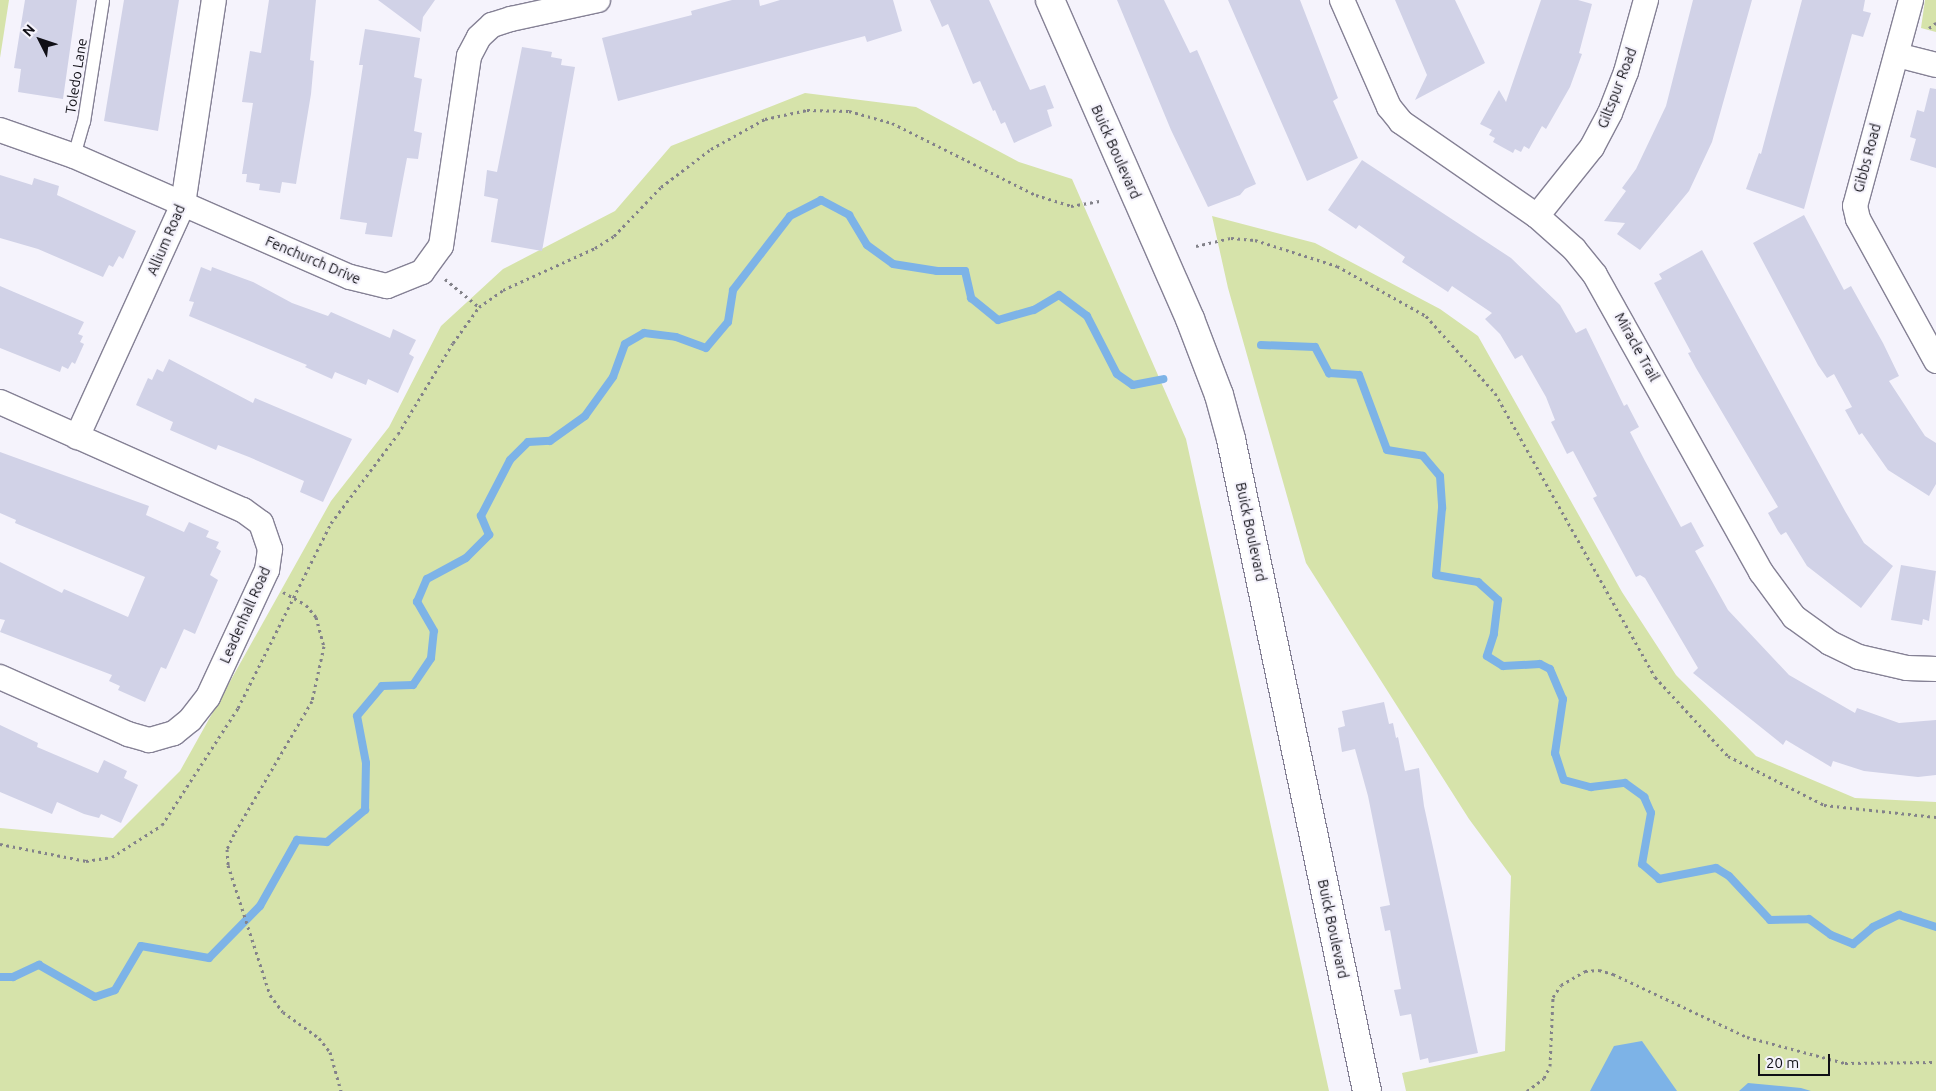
<!DOCTYPE html>
<html>
<head>
<meta charset="utf-8">
<style>
  body { margin:0 }
  #map { position:relative; width:1936px; height:1091px; overflow:hidden; background:#f5f3fc; font-family:Ubuntu,sans-serif }
  div>[style] { position:absolute }
  .green>* { inset:0; background:#d6e3aa }
  .water>* { inset:0; background:#7db3e7 }
  .stream>* { height:8px; margin:-4px; padding:0 4px; transform-origin:4px; border-radius:4px; background:#7db3e7 }
  .building>* { inset:0; background:#d1d2e7 }
  .path>* { height:3px; margin-top:-1.5px; transform-origin:0; background:repeating-linear-gradient(90deg,#83828a 0 2.5px,transparent 0 6.5px) }
  .roads { filter:drop-shadow(1px 0 #858195) drop-shadow(-1px 0 #858195) drop-shadow(0 1px #858195) drop-shadow(0 -1px #858195) }
  .lane>* { height:12px; margin:-6px; padding:0 6px; transform-origin:6px; border-radius:6px; background:#fff }
  .street>* { height:24px; margin:-12px; padding:0 12px; transform-origin:12px; border-radius:12px; background:#fff }
  .secondary>* { height:28px; margin:-14px; padding:0 14px; transform-origin:14px; border-radius:14px; background:#fff }
  span { translate:-50% -50%; white-space:nowrap; text-align:center; line-height:1.15; -webkit-text-stroke:4.5px #f5f3fc; paint-order:stroke }
  .street-label { font-size:14px; color:#100f16 }
  .north { position:absolute; left:15px; top:15px; width:50px; height:50px; -webkit-text-stroke:4px #f5f3fc; paint-order:stroke; rotate:311deg; font-size:14px; font-weight:700; line-height:20px; text-align:center; color:#100f16 }
  .north::after { content:''; display:block; margin:auto; width:18px; height:22px; background:#100f16; clip-path:polygon(50% 0,100% 100%,50% 72%,0 100%) }
  .scale { position:absolute; left:1758px; top:1054px; width:72px; height:22px; box-sizing:border-box; border:2px solid #100f16; border-top:0; padding-left:6px; font-size:15px; line-height:18px; white-space:nowrap; color:#100f16; -webkit-text-stroke:4px #f5f3fc; paint-order:stroke }
</style>
</head>
<body>
<div id="map">
  <div class="green">
    <i style="clip-path:polygon(0 0,9px 0,0 58px)"></i>
    <i style="clip-path:polygon(1925px 0,1936px 0,1936px 32px,1921px 28px)"></i>
    <i style="clip-path:polygon(805px 93px,916px 107px,1019px 162px,1072px 179px,1186px 439px,1329px 1091px,0 1091px,0 828px,113px 838px,180px 771px,331px 501px,389px 427px,441px 326px,503px 269px,615px 211px,671px 146px)"></i>
    <i style="clip-path:polygon(1212px 216px,1315px 243px,1440px 309px,1478px 336px,1622px 592px,1676px 675px,1756px 756px,1855px 798px,1936px 802px,1936px 1091px,1406px 1091px,1402px 1073px,1505px 1051px,1511px 876px,1469px 819px,1306px 563px,1228px 288px)"></i>
  </div>
  <div class="water">
    <i style="clip-path:polygon(1642px 1041px,1677px 1091px,1590px 1091px,1614px 1046px)"></i>
    <i style="clip-path:polygon(1748px 1083px,1801px 1088px,1811px 1091px,1739px 1091px)"></i>
  </div>
  <div class="stream">
    <i style="left:1261px;top:345px;width:54px;rotate:2.1deg"></i>
    <i style="left:1315px;top:347px;width:30px;rotate:62deg"></i>
    <i style="left:1329px;top:373px;width:30px;rotate:4deg"></i>
    <i style="left:1359px;top:375px;width:80px;rotate:69.5deg"></i>
    <i style="left:1387px;top:450px;width:36px;rotate:9deg"></i>
    <i style="left:1423px;top:456px;width:26px;rotate:50deg"></i>
    <i style="left:1440px;top:476px;width:32px;rotate:86deg"></i>
    <i style="left:1442px;top:508px;width:67px;rotate:95.1deg"></i>
    <i style="left:1436px;top:575px;width:43px;rotate:9.5deg"></i>
    <i style="left:1478px;top:582px;width:27px;rotate:42deg"></i>
    <i style="left:1498px;top:600px;width:34px;rotate:97deg"></i>
    <i style="left:1494px;top:634px;width:23px;rotate:108deg"></i>
    <i style="left:1487px;top:656px;width:19px;rotate:32deg"></i>
    <i style="left:1503px;top:666px;width:37px;rotate:-3deg"></i>
    <i style="left:1540px;top:664px;width:11px;rotate:27deg"></i>
    <i style="left:1550px;top:669px;width:33px;rotate:67deg"></i>
    <i style="left:1563px;top:699px;width:55px;rotate:98.4deg"></i>
    <i style="left:1555px;top:753px;width:28px;rotate:72deg"></i>
    <i style="left:1564px;top:780px;width:28px;rotate:15deg"></i>
    <i style="left:1591px;top:787px;width:34px;rotate:-7deg"></i>
    <i style="left:1625px;top:783px;width:24px;rotate:36deg"></i>
    <i style="left:1644px;top:797px;width:17px;rotate:66deg"></i>
    <i style="left:1651px;top:813px;width:52px;rotate:100deg"></i>
    <i style="left:1642px;top:864px;width:23px;rotate:41deg"></i>
    <i style="left:1659px;top:879px;width:58px;rotate:-10.9deg"></i>
    <i style="left:1716px;top:868px;width:15px;rotate:32deg"></i>
    <i style="left:1729px;top:876px;width:60px;rotate:47deg"></i>
    <i style="left:1770px;top:920px;width:39px;rotate:-1deg"></i>
    <i style="left:1809px;top:919px;width:27px;rotate:36deg"></i>
    <i style="left:1831px;top:935px;width:24px;rotate:22deg"></i>
    <i style="left:1853px;top:944px;width:26px;rotate:-40deg"></i>
    <i style="left:1873px;top:927px;width:29px;rotate:-25deg"></i>
    <i style="left:1899px;top:915px;width:39px;rotate:18deg"></i>
    <i style="left:0;top:977px;width:13px"></i>
    <i style="left:13px;top:977px;width:29px;rotate:-25deg"></i>
    <i style="left:39px;top:965px;width:64px;rotate:29.7deg"></i>
    <i style="left:95px;top:997px;width:21px;rotate:-19deg"></i>
    <i style="left:115px;top:990px;width:51px;rotate:-59.4deg"></i>
    <i style="left:141px;top:946px;width:69px;rotate:10deg"></i>
    <i style="left:209px;top:958px;width:73px;rotate:-45.6deg"></i>
    <i style="left:260px;top:906px;width:76px;rotate:-60.7deg"></i>
    <i style="left:297px;top:840px;width:30px;rotate:4deg"></i>
    <i style="left:327px;top:842px;width:50px;rotate:-40.1deg"></i>
    <i style="left:365px;top:810px;width:47px;rotate:-88.8deg"></i>
    <i style="left:366px;top:763px;width:48px;rotate:-100.8deg"></i>
    <i style="left:357px;top:716px;width:39px;rotate:-50deg"></i>
    <i style="left:382px;top:686px;width:31px;rotate:-2deg"></i>
    <i style="left:413px;top:685px;width:32px;rotate:-56deg"></i>
    <i style="left:431px;top:658px;width:27px;rotate:-84deg"></i>
    <i style="left:434px;top:631px;width:34px;rotate:-120deg"></i>
    <i style="left:417px;top:602px;width:25px;rotate:-67deg"></i>
    <i style="left:427px;top:579px;width:44px;rotate:-28.3deg"></i>
    <i style="left:466px;top:558px;width:33px;rotate:-45deg"></i>
    <i style="left:489px;top:535px;width:21px;rotate:-113deg"></i>
    <i style="left:481px;top:516px;width:63px;rotate:-62.6deg"></i>
    <i style="left:510px;top:460px;width:25px;rotate:-45deg"></i>
    <i style="left:528px;top:442px;width:22px;rotate:-3deg"></i>
    <i style="left:550px;top:441px;width:43px;rotate:-35.5deg"></i>
    <i style="left:585px;top:416px;width:48px;rotate:-54.3deg"></i>
    <i style="left:613px;top:377px;width:35px;rotate:-70deg"></i>
    <i style="left:625px;top:344px;width:22px;rotate:-30deg"></i>
    <i style="left:644px;top:333px;width:32px;rotate:7deg"></i>
    <i style="left:676px;top:337px;width:32px;rotate:20deg"></i>
    <i style="left:706px;top:348px;width:34px;rotate:-50deg"></i>
    <i style="left:728px;top:322px;width:32px;rotate:-81deg"></i>
    <i style="left:733px;top:290px;width:93px;rotate:-52.4deg"></i>
    <i style="left:790px;top:216px;width:35px;rotate:-27deg"></i>
    <i style="left:821px;top:200px;width:32px;rotate:28deg"></i>
    <i style="left:849px;top:215px;width:35px;rotate:59deg"></i>
    <i style="left:867px;top:245px;width:32px;rotate:36deg"></i>
    <i style="left:893px;top:264px;width:45px;rotate:9deg"></i>
    <i style="left:937px;top:271px;width:28px"></i>
    <i style="left:965px;top:271px;width:28px;rotate:77deg"></i>
    <i style="left:971px;top:298px;width:35px;rotate:39deg"></i>
    <i style="left:998px;top:320px;width:37px;rotate:-16deg"></i>
    <i style="left:1034px;top:310px;width:29px;rotate:-31deg"></i>
    <i style="left:1059px;top:295px;width:35px;rotate:37deg"></i>
    <i style="left:1087px;top:316px;width:65px;rotate:62.7deg"></i>
    <i style="left:1117px;top:374px;width:19px;rotate:35deg"></i>
    <i style="left:1133px;top:385px;width:31px;rotate:-11deg"></i>
  </div>
  <div class="building">
    <i style="clip-path:polygon(25px 0,77px 0,63px 99px,18px 92px,21px 69px,14px 68px)"></i>
    <i style="clip-path:polygon(124px 0,179px 0,158px 131px,104px 121px)"></i>
    <i style="clip-path:polygon(269px 0,316px 0,310px 60px,314px 61px,311px 94px,296px 184px,282px 182px,280px 193px,259px 190px,260px 184px,246px 182px,247px 174px,242px 174px,253px 103px,242px 102px,250px 51px,261px 53px)"></i>
    <i style="clip-path:polygon(378px 0,435px 0,423px 17px,421px 32px)"></i>
    <i style="clip-path:polygon(732px 0,759px 0,760px 6px,780px 0,893px 0,902px 31px,867px 42px,865px 36px,618px 101px,602px 38px,692px 15px,691px 11px)"></i>
    <i style="clip-path:polygon(930px 0,989px 0,1030px 90px,1045px 85px,1054px 108px,1047px 110px,1052px 126px,1014px 143px,1005px 122px,1001px 124px,995px 110px,993px 111px,980px 81px,973px 84px,948px 24px,942px 27px)"></i>
    <i style="clip-path:polygon(1117px 0,1164px 0,1190px 53px,1197px 50px,1256px 184px,1245px 189px,1240px 195px,1208px 207px,1171px 130px)"></i>
    <i style="clip-path:polygon(1228px 0,1300px 0,1338px 98px,1333px 101px,1358px 158px,1307px 181px)"></i>
    <i style="clip-path:polygon(1395px 0,1455px 0,1485px 63px,1415px 100px,1427px 75px)"></i>
    <i style="clip-path:polygon(1541px 0,1578px 0,1592px 4px,1579px 53px,1582px 54px,1570px 87px,1546px 129px,1542px 126px,1529px 149px,1524px 146px,1521px 152px,1515px 149px,1513px 153px,1493px 142px,1495px 138px,1489px 135px,1492px 130px,1480px 124px,1499px 90px,1506px 102px)"></i>
    <i style="clip-path:polygon(1693px 0,1752px 0,1712px 142px,1689px 191px,1640px 250px,1617px 234px,1625px 223px,1604px 221px,1626px 191px,1622px 188px,1636px 169px,1666px 106px)"></i>
    <i style="clip-path:polygon(1802px 0,1865px 0,1863px 11px,1871px 13px,1863px 37px,1852px 34px,1804px 209px,1746px 189px,1759px 153px,1761px 154px)"></i>
    <i style="clip-path:polygon(365px 29px,420px 38px,414px 77px,422px 79px,414px 131px,422px 133px,418px 159px,407px 158px,392px 237px,365px 234px,367px 223px,340px 219px,363px 65px,359px 65px)"></i>
    <i style="clip-path:polygon(522px 47px,552px 52px,551px 57px,562px 59px,561px 65px,575px 67px,542px 251px,491px 242px,498px 199px,484px 196px,487px 170px,497px 172px)"></i>
    <i style="clip-path:polygon(1930px 88px,1936px 89px,1936px 168px,1910px 160px,1916px 139px,1910px 137px,1917px 110px,1924px 112px)"></i>
    <i style="clip-path:polygon(1362px 160px,1511px 258px,1560px 305px,1576px 333px,1586px 328px,1624px 406px,1627px 404px,1639px 427px,1630px 432px,1645px 461px,1681px 527px,1691px 522px,1704px 546px,1695px 551px,1728px 610px,1789px 675px,1855px 713px,1857px 708px,1899px 723px,1936px 720px,1936px 775px,1918px 777px,1864px 771px,1833px 761px,1831px 767px,1786px 740px,1783px 745px,1693px 673px,1698px 668px,1645px 578px,1640px 575px,1636px 577px,1593px 498px,1597px 496px,1573px 451px,1567px 454px,1551px 422px,1555px 420px,1546px 397px,1522px 355px,1515px 359px,1500px 334px,1485px 319px,1492px 313px,1452px 286px,1448px 292px,1402px 262px,1405px 257px,1359px 225px,1356px 229px,1328px 210px)"></i>
    <i style="clip-path:polygon(0 175px,32px 185px,34px 178px,59px 186px,57px 195px,136px 231px,123px 259px,119px 256px,113px 267px,109px 265px,103px 277px,38px 249px,0 238px)"></i>
    <i style="clip-path:polygon(1804px 215px,1844px 290px,1851px 286px,1883px 343px,1899px 376px,1889px 381px,1925px 436px,1936px 443px,1936px 484px,1929px 496px,1888px 470px,1862px 433px,1859px 435px,1845px 410px,1852px 407px,1834px 374px,1827px 378px,1818px 365px,1753px 243px)"></i>
    <i style="clip-path:polygon(1702px 250px,1845px 511px,1864px 543px,1893px 566px,1861px 608px,1807px 566px,1786px 532px,1781px 535px,1778px 531px,1768px 513px,1778px 507px,1696px 368px,1688px 353px,1691px 352px,1654px 283px,1662px 279px,1659px 274px)"></i>
    <i style="clip-path:polygon(201px 267px,211px 271px,212px 267px,253px 282px,292px 303px,328px 316px,331px 312px,390px 338px,393px 329px,416px 340px,409px 354px,414px 357px,398px 393px,368px 379px,366px 385px,335px 372px,332px 379px,305px 367px,307px 365px,189px 316px,194px 302px,189px 301px)"></i>
    <i style="clip-path:polygon(0 286px,84px 322px,78px 334px,83px 336px,80px 342px,84px 344px,75px 364px,72px 362px,68px 369px,62px 366px,60px 372px,0 348px)"></i>
    <i style="clip-path:polygon(169px 359px,253px 403px,255px 398px,352px 439px,323px 502px,300px 492px,304px 481px,249px 457px,218px 445px,216px 450px,170px 430px,173px 422px,136px 405px,148px 378px,152px 380px,157px 369px,163px 372px)"></i>
    <i style="clip-path:polygon(0 452px,149px 506px,146px 515px,184px 532px,189px 522px,209px 531px,206px 537px,219px 542px,216px 548px,221px 551px,210px 575px,218px 580px,195px 634px,184px 629px,166px 669px,161px 667px,145px 702px,118px 690px,120px 686px,109px 681px,112px 675px,0 632px,5px 620px,0 619px,0 562px,62px 593px,64px 589px,128px 617px,145px 577px,15px 523px,16px 520px,0 513px)"></i>
    <i style="clip-path:polygon(1901px 565px,1936px 571px,1929px 621px,1923px 619px,1922px 625px,1891px 620px)"></i>
    <i style="clip-path:polygon(1384px 702px,1389px 724px,1393px 723px,1396px 738px,1398px 737px,1405px 771px,1419px 768px,1424px 806px,1478px 1053px,1429px 1063px,1428px 1058px,1420px 1060px,1411px 1014px,1400px 1016px,1394px 990px,1401px 989px,1390px 930px,1385px 931px,1380px 907px,1390px 905px,1368px 796px,1355px 749px,1342px 752px,1338px 728px,1345px 726px,1342px 711px)"></i>
    <i style="clip-path:polygon(0 725px,38px 743px,37px 747px,98px 773px,104px 760px,127px 771px,124px 778px,138px 785px,121px 823px,101px 814px,99px 818px,84px 814px,57px 802px,52px 814px,0 792px)"></i>
  </div>
  <div class="path">
    <i style="left:1929px;top:28px;width:9px;rotate:-36deg"></i>
    <i style="left:1196px;top:246px;width:36px;rotate:-13deg"></i>
    <i style="left:1231px;top:238px;width:24px;rotate:5deg"></i>
    <i style="left:1255px;top:240px;width:86px;rotate:17.6deg"></i>
    <i style="left:1337px;top:266px;width:102px;rotate:29.3deg"></i>
    <i style="left:1426px;top:316px;width:103px;rotate:48.1deg"></i>
    <i style="left:1495px;top:393px;width:326px;rotate:60.6deg"></i>
    <i style="left:1655px;top:677px;width:108px;rotate:47.3deg"></i>
    <i style="left:1728px;top:756px;width:108px;rotate:27deg"></i>
    <i style="left:1824px;top:805px;width:113px;rotate:6.1deg"></i>
    <i style="left:445px;top:279px;width:44px;rotate:39.5deg"></i>
    <i style="left:283px;top:592px;width:26px;rotate:29deg"></i>
    <i style="left:306px;top:605px;width:16px;rotate:50deg"></i>
    <i style="left:316px;top:617px;width:30px;rotate:75deg"></i>
    <i style="left:324px;top:646px;width:56px;rotate:102.3deg"></i>
    <i style="left:312px;top:701px;width:154px;rotate:120.4deg"></i>
    <i style="left:234px;top:834px;width:17px;rotate:115deg"></i>
    <i style="left:227px;top:849px;width:16px;rotate:86deg"></i>
    <i style="left:228px;top:865px;width:137px;rotate:72.1deg"></i>
    <i style="left:270px;top:995px;width:21px;rotate:53deg"></i>
    <i style="left:283px;top:1012px;width:44px;rotate:35.8deg"></i>
    <i style="left:319px;top:1038px;width:18px;rotate:52deg"></i>
    <i style="left:330px;top:1052px;width:41px;rotate:74.2deg"></i>
    <i style="left:0;top:844px;width:88px;rotate:11.2deg"></i>
    <i style="left:86px;top:861px;width:26px;rotate:-9deg"></i>
    <i style="left:112px;top:857px;width:59px;rotate:-32.6deg"></i>
    <i style="left:162px;top:825px;width:140px;rotate:-57deg"></i>
    <i style="left:238px;top:708px;width:207px;rotate:-63.3deg"></i>
    <i style="left:331px;top:523px;width:111px;rotate:-53deg"></i>
    <i style="left:398px;top:434px;width:106px;rotate:-58.9deg"></i>
    <i style="left:453px;top:343px;width:44px;rotate:-54.2deg"></i>
    <i style="left:479px;top:307px;width:29px;rotate:-35deg"></i>
    <i style="left:503px;top:290px;width:101px;rotate:-24.5deg"></i>
    <i style="left:595px;top:248px;width:22px;rotate:-32deg"></i>
    <i style="left:614px;top:236px;width:68px;rotate:-46.2deg"></i>
    <i style="left:661px;top:187px;width:63px;rotate:-37.2deg"></i>
    <i style="left:711px;top:149px;width:62px;rotate:-29.1deg"></i>
    <i style="left:765px;top:119px;width:43px;rotate:-12.1deg"></i>
    <i style="left:807px;top:110px;width:42px;rotate:1.4deg"></i>
    <i style="left:849px;top:111px;width:45px;rotate:15.6deg"></i>
    <i style="left:892px;top:123px;width:161px;rotate:26.6deg"></i>
    <i style="left:1036px;top:195px;width:37px;rotate:17deg"></i>
    <i style="left:1071px;top:206px;width:29px;rotate:-10deg"></i>
    <i style="left:1527px;top:1091px;width:21px;rotate:-37deg"></i>
    <i style="left:1544px;top:1078px;width:13px;rotate:-63deg"></i>
    <i style="left:1550px;top:1066px;width:69px;rotate:-87.5deg"></i>
    <i style="left:1553px;top:997px;width:14px;rotate:-56deg"></i>
    <i style="left:1561px;top:985px;width:28px;rotate:-30deg"></i>
    <i style="left:1585px;top:971px;width:14px;rotate:-4deg"></i>
    <i style="left:1599px;top:970px;width:15px;rotate:16deg"></i>
    <i style="left:1613px;top:974px;width:148px;rotate:25.2deg"></i>
    <i style="left:1747px;top:1037px;width:101px;rotate:14.9deg"></i>
    <i style="left:1845px;top:1063px;width:91px;rotate:-0.6deg"></i>
  </div>
  <div class="roads">
    <div class="lane">
      <i style="left:74px;top:156px;width:35px;rotate:-74deg"></i>
      <i style="left:84px;top:122px;width:123px;rotate:-81.1deg"></i>
    </div>
    <div class="street">
      <i style="left:1342px;top:0;width:117px;rotate:66.3deg"></i>
      <i style="left:1389px;top:107px;width:19px;rotate:51deg"></i>
      <i style="left:1401px;top:122px;width:165px;rotate:34.7deg"></i>
      <i style="left:1537px;top:216px;width:50px;rotate:41.7deg"></i>
      <i style="left:1574px;top:249px;width:33px;rotate:51deg"></i>
      <i style="left:1595px;top:275px;width:340px;rotate:60.8deg"></i>
      <i style="left:1761px;top:572px;width:56px;rotate:53.7deg"></i>
      <i style="left:1794px;top:617px;width:44px;rotate:35.8deg"></i>
      <i style="left:1830px;top:643px;width:32px;rotate:26deg"></i>
      <i style="left:1859px;top:657px;width:49px;rotate:12.9deg"></i>
      <i style="left:1907px;top:668px;width:29px;rotate:2deg"></i>
      <i style="left:1911px;top:0;width:213px;rotate:105.2deg"></i>
      <i style="left:1855px;top:206px;width:13px;rotate:77deg"></i>
      <i style="left:1858px;top:219px;width:162px;rotate:61.2deg"></i>
      <i style="left:1897px;top:55px;width:40px;rotate:14.4deg"></i>
      <i style="left:0;top:130px;width:78px;rotate:19.4deg"></i>
      <i style="left:74px;top:156px;width:301px;rotate:23.7deg"></i>
      <i style="left:350px;top:277px;width:38px;rotate:14deg"></i>
      <i style="left:387px;top:286px;width:38px;rotate:-22deg"></i>
      <i style="left:422px;top:272px;width:32px;rotate:-54deg"></i>
      <i style="left:441px;top:246px;width:192px;rotate:-81.6deg"></i>
      <i style="left:469px;top:56px;width:21px;rotate:-62deg"></i>
      <i style="left:479px;top:37px;width:18px;rotate:-43deg"></i>
      <i style="left:492px;top:25px;width:20px;rotate:-18deg"></i>
      <i style="left:511px;top:19px;width:89px;rotate:-12.3deg"></i>
      <i style="left:1537px;top:216px;width:88px;rotate:-51.4deg"></i>
      <i style="left:1592px;top:147px;width:38px;rotate:-62deg"></i>
      <i style="left:1610px;top:113px;width:44px;rotate:-68.7deg"></i>
      <i style="left:1626px;top:72px;width:75px;rotate:-74.5deg"></i>
      <i style="left:0;top:402px;width:266px;rotate:24deg"></i>
      <i style="left:243px;top:510px;width:22px;rotate:36deg"></i>
      <i style="left:261px;top:523px;width:28px;rotate:71deg"></i>
      <i style="left:270px;top:549px;width:21px;rotate:98deg"></i>
      <i style="left:267px;top:570px;width:140px;rotate:114.9deg"></i>
      <i style="left:208px;top:697px;width:29px;rotate:128deg"></i>
      <i style="left:190px;top:720px;width:21px;rotate:141deg"></i>
      <i style="left:174px;top:733px;width:26px;rotate:164deg"></i>
      <i style="left:149px;top:740px;width:22px;rotate:-164deg"></i>
      <i style="left:128px;top:734px;width:140px;rotate:-156deg"></i>
      <i style="left:77px;top:437px;width:256px;rotate:-65.5deg"></i>
      <i style="left:183px;top:204px;width:206px;rotate:-81.4deg"></i>
    </div>
    <div class="secondary">
      <i style="left:1050px;top:0;width:348px;rotate:66.3deg"></i>
      <i style="left:1190px;top:319px;width:81px;rotate:69.1deg"></i>
      <i style="left:1219px;top:395px;width:46px;rotate:74.7deg"></i>
      <i style="left:1231px;top:439px;width:666px;rotate:78.22deg"></i>
    </div>
  </div>
  <div class="street-label">
    <span style="left:76px;top:76px;rotate:-81deg">Toledo Lane</span>
    <span style="left:1617px;top:88px;rotate:-69deg">Giltspur Road</span>
    <span style="left:1116px;top:152px;rotate:66deg">Buick Boulevard</span>
    <span style="left:1867px;top:158px;rotate:-75deg">Gibbs Road</span>
    <span style="left:166px;top:240px;rotate:-67deg">Allium Road</span>
    <span style="left:313px;top:260px;rotate:23deg">Fenchurch Drive</span>
    <span style="left:1637px;top:347px;rotate:61deg">Miracle Trail</span>
    <span style="left:1251px;top:532px;rotate:78deg">Buick Boulevard</span>
    <span style="left:245px;top:615px;rotate:-66deg">Leadenhall Road</span>
    <span style="left:1333px;top:929px;rotate:78deg">Buick Boulevard</span>
  </div>
  <div class="north">N</div>
  <div class="scale">20 m</div>
</div>
</body>
</html>
